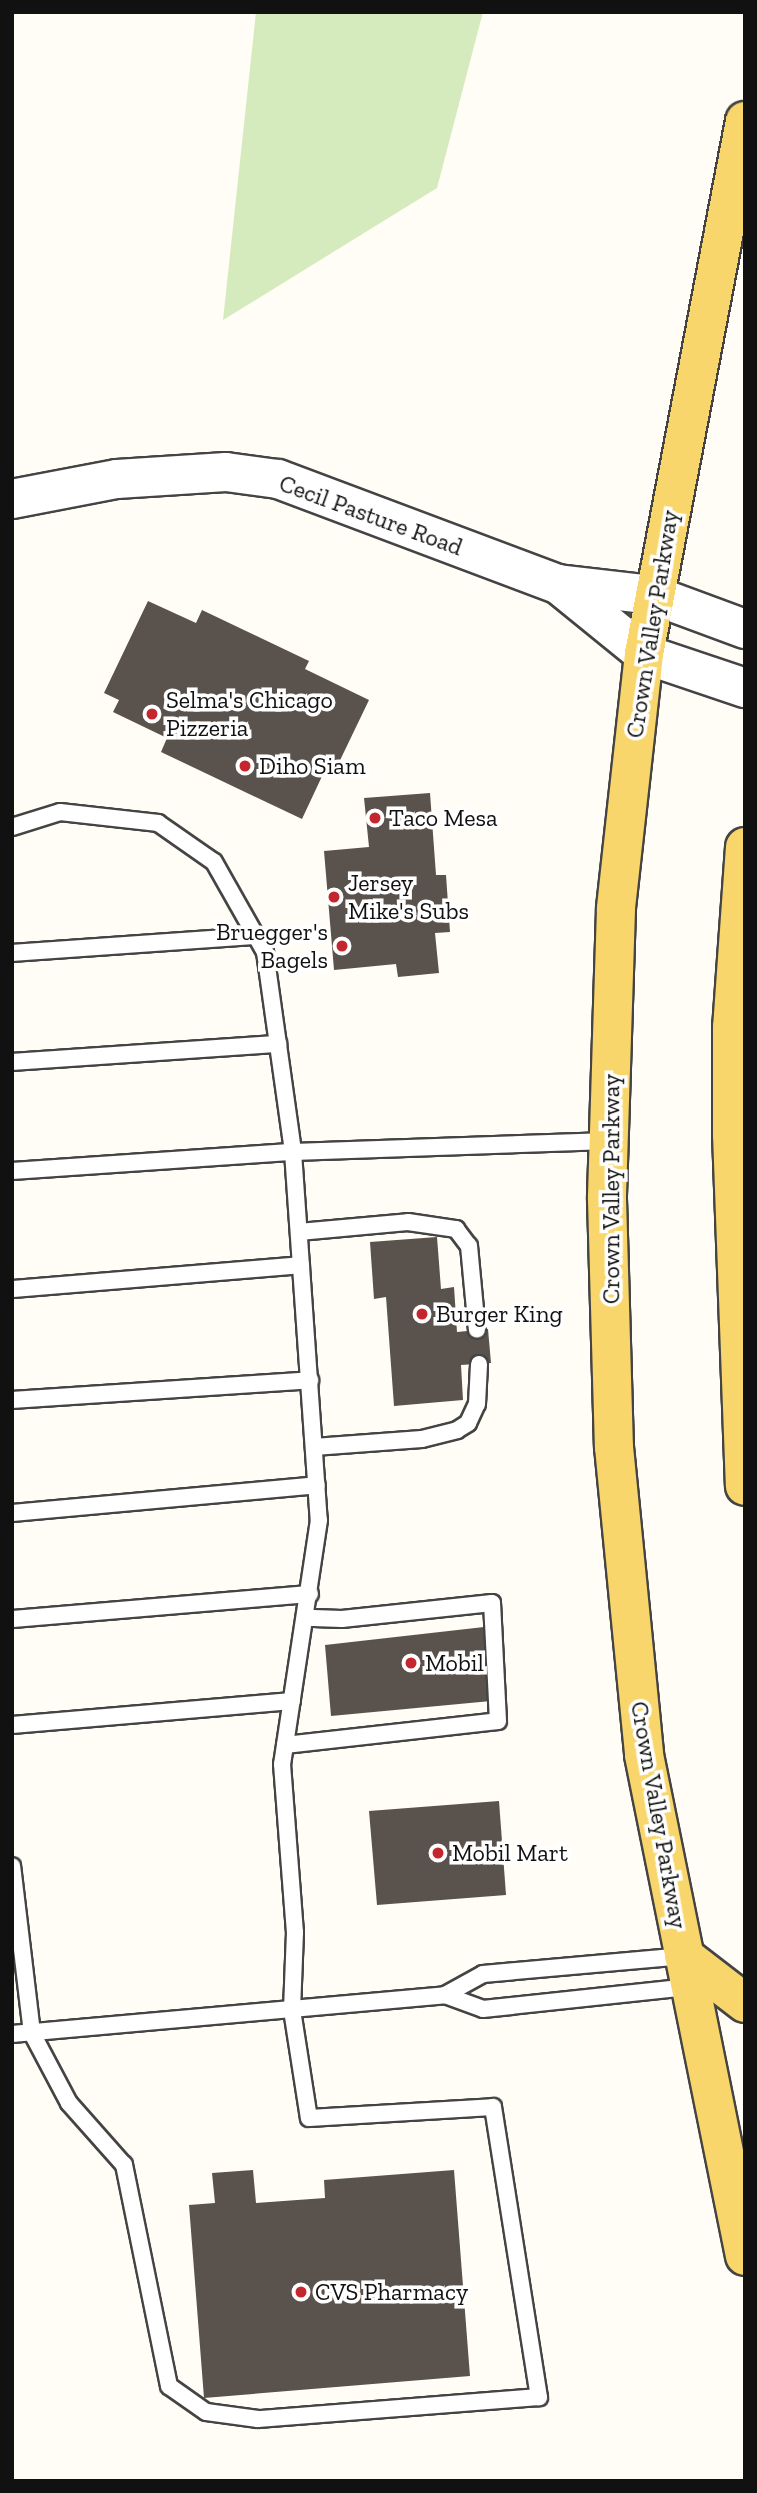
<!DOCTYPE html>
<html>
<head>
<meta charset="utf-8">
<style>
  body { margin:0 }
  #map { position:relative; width:757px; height:2493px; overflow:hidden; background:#fffdf5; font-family:"Zilla Slab",serif }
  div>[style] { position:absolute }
  .green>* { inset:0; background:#d5ebbd }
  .building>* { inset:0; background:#5a524d }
  .roads { filter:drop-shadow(2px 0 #444) drop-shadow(-2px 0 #444) drop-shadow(0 2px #444) drop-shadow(0 -2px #444) }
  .service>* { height:16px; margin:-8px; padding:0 8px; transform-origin:8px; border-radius:8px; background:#fff }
  .tertiary>* { height:38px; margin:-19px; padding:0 19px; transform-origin:19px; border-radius:19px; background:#fff }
  .primary>* { height:38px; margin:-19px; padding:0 19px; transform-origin:19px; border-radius:19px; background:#f9d66b }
  .dots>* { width:19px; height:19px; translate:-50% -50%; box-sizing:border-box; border:4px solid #fff; border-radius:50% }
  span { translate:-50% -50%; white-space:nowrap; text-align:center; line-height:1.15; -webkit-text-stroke:7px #fff; paint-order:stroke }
  .street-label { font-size:24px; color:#111 }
  .poi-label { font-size:24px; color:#111 }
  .left { translate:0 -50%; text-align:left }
  .right { translate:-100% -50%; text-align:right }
  .frame { position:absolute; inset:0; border:14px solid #111; pointer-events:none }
</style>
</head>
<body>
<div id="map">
  <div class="green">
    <i style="clip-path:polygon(256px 12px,483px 12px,437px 188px,223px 320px)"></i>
  </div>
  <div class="building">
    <i style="clip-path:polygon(148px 601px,196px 623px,202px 610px,309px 661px,305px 669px,369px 700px,332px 777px,324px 772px,302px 819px,161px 752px,167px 738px,113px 712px,119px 700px,104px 693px)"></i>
    <i style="clip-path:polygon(430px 793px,436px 875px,446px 875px,450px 932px,435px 933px,439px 973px,398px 977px,396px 964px,334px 970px,324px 851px,369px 847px,364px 798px)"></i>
    <i style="clip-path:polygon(437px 1237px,441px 1289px,454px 1287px,457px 1332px,488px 1329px,491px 1363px,461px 1365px,463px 1400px,394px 1406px,386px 1297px,374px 1299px,370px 1242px)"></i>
    <i style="clip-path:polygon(484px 1627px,491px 1701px,331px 1716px,325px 1645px)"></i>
    <i style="clip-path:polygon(499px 1801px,506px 1895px,377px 1905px,369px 1811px)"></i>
    <i style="clip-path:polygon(253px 2170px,256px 2203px,325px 2198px,324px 2180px,454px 2170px,470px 2376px,204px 2398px,189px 2205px,215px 2203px,212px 2173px)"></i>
  </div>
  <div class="roads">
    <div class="service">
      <i style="left:12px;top:827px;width:50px;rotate:-17.4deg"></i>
      <i style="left:60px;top:812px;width:99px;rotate:6.4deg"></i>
      <i style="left:158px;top:823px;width:68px;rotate:34.9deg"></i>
      <i style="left:214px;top:862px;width:103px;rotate:60.5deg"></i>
      <i style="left:265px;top:952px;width:202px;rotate:82deg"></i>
      <i style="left:293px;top:1152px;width:369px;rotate:86deg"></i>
      <i style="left:319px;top:1520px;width:247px;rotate:98.6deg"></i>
      <i style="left:282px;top:1764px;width:169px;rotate:85.6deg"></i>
      <i style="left:295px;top:1932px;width:78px;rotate:92.2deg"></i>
      <i style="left:292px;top:2010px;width:109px;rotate:81.1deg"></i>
      <i style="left:309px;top:2118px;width:184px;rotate:-3.4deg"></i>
      <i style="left:493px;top:2107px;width:294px;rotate:81deg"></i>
      <i style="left:539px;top:2397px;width:282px;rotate:175.5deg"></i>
      <i style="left:258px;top:2419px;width:52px;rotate:-172.3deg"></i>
      <i style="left:206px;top:2412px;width:45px;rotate:-144.9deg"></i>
      <i style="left:169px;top:2386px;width:226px;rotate:-101.5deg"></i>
      <i style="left:124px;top:2165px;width:83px;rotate:-131.6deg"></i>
      <i style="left:69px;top:2103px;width:79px;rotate:-117.9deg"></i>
      <i style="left:32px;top:2033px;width:168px;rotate:-96.8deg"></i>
      <i style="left:12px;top:953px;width:245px;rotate:-4deg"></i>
      <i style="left:12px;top:1062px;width:267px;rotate:-3.9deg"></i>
      <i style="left:12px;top:1171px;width:282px;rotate:-3.9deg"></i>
      <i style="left:293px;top:1152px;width:316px;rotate:-2deg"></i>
      <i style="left:299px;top:1232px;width:109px;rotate:-5.2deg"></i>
      <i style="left:408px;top:1222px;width:49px;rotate:8.3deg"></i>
      <i style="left:456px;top:1229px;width:21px;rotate:53deg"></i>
      <i style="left:469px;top:1246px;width:84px;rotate:84.6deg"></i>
      <i style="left:12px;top:1289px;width:290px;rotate:-4.7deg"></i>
      <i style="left:12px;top:1400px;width:299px;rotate:-3.8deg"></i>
      <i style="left:314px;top:1447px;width:108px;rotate:-4.2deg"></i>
      <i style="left:422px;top:1439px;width:36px;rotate:-14deg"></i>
      <i style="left:457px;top:1430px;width:13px;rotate:-32deg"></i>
      <i style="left:468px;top:1423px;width:21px;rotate:-65deg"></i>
      <i style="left:477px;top:1404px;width:40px;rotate:-87.1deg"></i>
      <i style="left:12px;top:1513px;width:306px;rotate:-5.2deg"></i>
      <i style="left:12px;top:1619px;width:299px;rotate:-4.8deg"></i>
      <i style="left:12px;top:1725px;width:281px;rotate:-4.9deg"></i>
      <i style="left:285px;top:1745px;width:214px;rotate:-6.4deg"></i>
      <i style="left:498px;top:1721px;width:118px;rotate:-92.9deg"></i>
      <i style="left:492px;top:1603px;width:151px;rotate:173.9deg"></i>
      <i style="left:342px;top:1619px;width:36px;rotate:-178deg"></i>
      <i style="left:445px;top:1995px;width:40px;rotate:20.2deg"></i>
      <i style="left:483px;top:2009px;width:208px;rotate:-6.1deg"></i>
      <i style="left:12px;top:2034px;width:435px;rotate:-5.1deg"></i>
      <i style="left:445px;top:1995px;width:43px;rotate:-28.9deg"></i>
      <i style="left:483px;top:1974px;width:202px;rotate:-5.1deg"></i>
    </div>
    <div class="tertiary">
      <i style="left:12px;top:499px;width:107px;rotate:-10.8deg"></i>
      <i style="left:117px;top:479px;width:109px;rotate:-3.7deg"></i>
      <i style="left:226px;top:472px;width:52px;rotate:7.7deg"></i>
      <i style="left:278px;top:479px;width:299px;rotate:20.6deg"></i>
      <i style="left:558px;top:584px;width:96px;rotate:6.6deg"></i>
      <i style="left:653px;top:595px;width:98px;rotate:20.3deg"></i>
      <i style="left:558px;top:584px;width:111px;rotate:39.1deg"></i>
      <i style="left:644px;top:654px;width:107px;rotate:18.6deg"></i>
    </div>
    <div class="primary">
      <i style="left:745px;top:121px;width:542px;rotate:100.73deg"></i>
      <i style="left:644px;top:654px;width:257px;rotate:96.3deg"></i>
      <i style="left:616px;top:909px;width:290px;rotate:91.8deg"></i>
      <i style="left:607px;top:1199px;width:248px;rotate:88.4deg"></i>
      <i style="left:614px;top:1447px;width:309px;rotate:84.4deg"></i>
      <i style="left:644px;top:1755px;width:511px;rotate:78.6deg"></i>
      <i style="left:745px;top:847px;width:180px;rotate:94.1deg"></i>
      <i style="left:732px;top:1027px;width:107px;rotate:90deg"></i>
      <i style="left:732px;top:1134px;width:352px;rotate:87.9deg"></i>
      <i style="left:684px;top:1956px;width:77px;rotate:37.6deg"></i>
    </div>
  </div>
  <div class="dots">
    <i style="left:152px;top:714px;background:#c4262e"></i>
    <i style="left:245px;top:766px;background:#c4262e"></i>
    <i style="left:375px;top:818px;background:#c4262e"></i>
    <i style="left:334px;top:897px;background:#c4262e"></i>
    <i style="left:342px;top:946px;background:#c4262e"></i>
    <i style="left:422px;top:1314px;background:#c4262e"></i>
    <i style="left:411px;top:1663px;background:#c4262e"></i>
    <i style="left:438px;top:1853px;background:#c4262e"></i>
    <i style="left:301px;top:2292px;background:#c4262e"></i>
  </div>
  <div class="street-label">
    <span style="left:371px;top:515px;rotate:20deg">Cecil Pasture Road</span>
    <span style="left:652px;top:624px;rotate:-81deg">Crown Valley Parkway</span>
    <span style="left:611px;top:1189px;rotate:-90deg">Crown Valley Parkway</span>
    <span style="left:659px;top:1815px;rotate:80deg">Crown Valley Parkway</span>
  </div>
  <div class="poi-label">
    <span class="left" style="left:166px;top:714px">Selma's Chicago<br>Pizzeria</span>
    <span class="left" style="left:259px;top:766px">Diho Siam</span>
    <span class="left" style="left:389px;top:818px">Taco Mesa</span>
    <span class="left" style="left:348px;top:897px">Jersey<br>Mike's Subs</span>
    <span class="right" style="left:328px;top:946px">Bruegger's<br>Bagels</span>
    <span class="left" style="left:436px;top:1314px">Burger King</span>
    <span class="left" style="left:425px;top:1663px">Mobil</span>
    <span class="left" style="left:452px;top:1853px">Mobil Mart</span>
    <span class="left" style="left:315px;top:2292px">CVS Pharmacy</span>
  </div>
  <div class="frame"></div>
</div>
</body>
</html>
